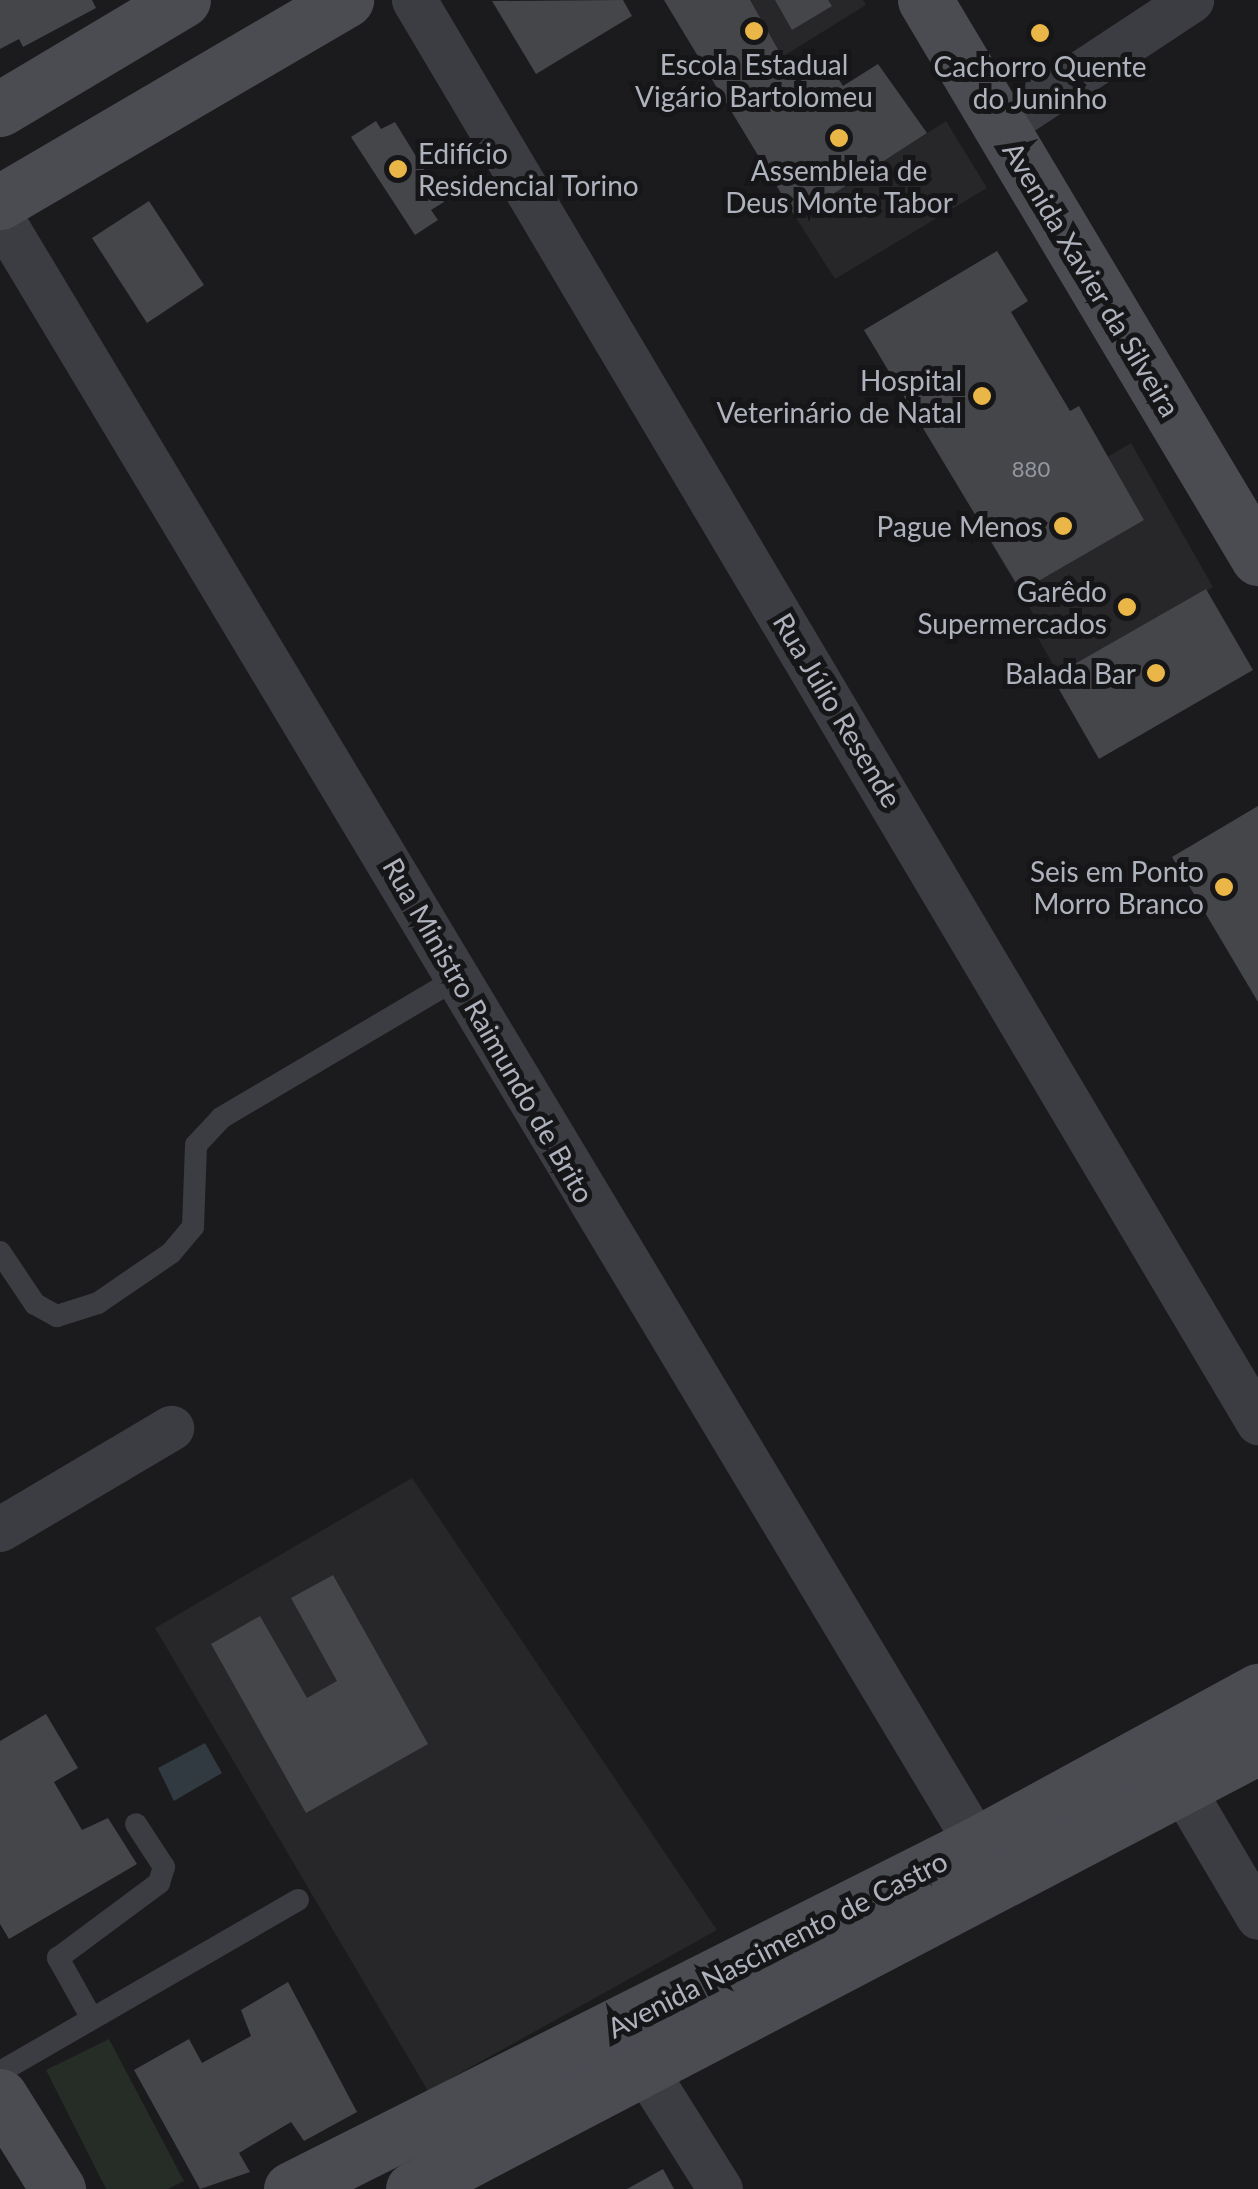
<!DOCTYPE html>
<html>
<head>
<meta charset="utf-8">
<style>
  body { margin:0 }
  #map { position:relative; width:1258px; height:2189px; overflow:hidden; background:#1b1b1d; font-family:Lato,sans-serif }
  div>[style] { position:absolute }
  .built>* { inset:0; background:#27272a }
  .green>* { inset:0; background:#252d26 }
  .water>* { inset:0; background:#313a41 }
  .building>* { inset:0; background:#45464a }
  .service>* { height:22px; margin:-11px; padding:0 11px; transform-origin:11px; border-radius:11px; background:#3c3d42 }
  .minor>* { height:45px; margin:-22.5px; padding:0 22.5px; transform-origin:22.5px; border-radius:22.5px; background:#3c3d42 }
  .secondary>* { height:55px; margin:-27.5px; padding:0 27.5px; transform-origin:27.5px; border-radius:27.5px; background:#4a4c52 }
  .dots>* { width:28px; height:28px; translate:-50% -50%; box-sizing:border-box; border:5px solid #161618; border-radius:50% }
  span { translate:-50% -50%; white-space:nowrap; text-align:center; line-height:1.15; -webkit-text-stroke:10px #161618; paint-order:stroke }
  .number-label { font-size:22px; color:#9497a0 }
  .number-label span { -webkit-text-stroke-width:0 }
  .poi-label { font-size:28px; color:#aeb2bc }
  .left { translate:0 -50%; text-align:left }
  .right { translate:-100% -50%; text-align:right }
  .street-label { font-size:28px; color:#aeb2bc }
</style>
</head>
<body>
<div id="map">
  <div class="built">
    <i style="clip-path:polygon(664px 0,863px 0,866px 5px,721px 95px)"></i>
    <i style="clip-path:polygon(946px 121px,987px 188px,835px 279px,796px 218px)"></i>
    <i style="clip-path:polygon(1131px 443px,1213px 587px,1059px 675px,1034px 631px,1041px 627px,984px 531px)"></i>
    <i style="clip-path:polygon(412px 1478px,717px 1930px,428px 2091px,155px 1628px)"></i>
  </div>
  <div class="green">
    <i style="clip-path:polygon(109px 2039px,184px 2181px,168px 2189px,106px 2189px,46px 2070px)"></i>
  </div>
  <div class="water">
    <i style="clip-path:polygon(205px 1743px,222px 1773px,174px 1801px,158px 1768px)"></i>
  </div>
  <div class="building">
    <i style="clip-path:polygon(0 0,92px 0,96px 8px,23px 47px,19px 39px,0 49px)"></i>
    <i style="clip-path:polygon(623px 0,632px 16px,536px 74px,492px 1px)"></i>
    <i style="clip-path:polygon(664px 0,750px 0,797px 83px,829px 64px,843px 86px,878px 64px,927px 133px,796px 218px)"></i>
    <i style="clip-path:polygon(775px 0,828px 0,832px 6px,792px 30px)"></i>
    <i style="clip-path:polygon(376px 121px,381px 129px,395px 122px,444px 202px,431px 210px,438px 220px,415px 235px,351px 137px)"></i>
    <i style="clip-path:polygon(149px 201px,204px 285px,147px 323px,92px 238px)"></i>
    <i style="clip-path:polygon(997px 251px,1028px 301px,1011px 312px,1070px 411px,1079px 406px,1144px 520px,1021px 591px,864px 330px)"></i>
    <i style="clip-path:polygon(1206px 589px,1253px 670px,1099px 759px,1052px 677px)"></i>
    <i style="clip-path:polygon(1258px 806px,1258px 1002px,1172px 857px)"></i>
    <i style="clip-path:polygon(333px 1575px,428px 1744px,306px 1813px,211px 1644px,260px 1616px,307px 1698px,337px 1681px,291px 1598px)"></i>
    <i style="clip-path:polygon(46px 1714px,78px 1768px,54px 1782px,82px 1830px,108px 1818px,137px 1864px,9px 1939px,0 1924px,0 1741px)"></i>
    <i style="clip-path:polygon(288px 1982px,357px 2112px,304px 2141px,291px 2122px,239px 2153px,250px 2172px,200px 2189px,134px 2070px,189px 2039px,202px 2063px,251px 2036px,241px 2010px)"></i>
    <i style="clip-path:polygon(663px 2169px,674px 2189px,627px 2189px)"></i>
  </div>
  <div class="service">
    <i style="left:0;top:1252px;width:63px;rotate:56.1deg"></i>
    <i style="left:35px;top:1304px;width:25px;rotate:29deg"></i>
    <i style="left:57px;top:1316px;width:43px;rotate:-17.6deg"></i>
    <i style="left:98px;top:1303px;width:88px;rotate:-34.4deg"></i>
    <i style="left:171px;top:1253px;width:34px;rotate:-50deg"></i>
    <i style="left:193px;top:1227px;width:82px;rotate:-87.9deg"></i>
    <i style="left:196px;top:1145px;width:37px;rotate:-47deg"></i>
    <i style="left:221px;top:1118px;width:279px;rotate:-30.6deg"></i>
    <i style="left:91px;top:2017px;width:68px;rotate:-119.2deg"></i>
    <i style="left:58px;top:1958px;width:126px;rotate:-36.6deg"></i>
    <i style="left:159px;top:1883px;width:17px;rotate:-73deg"></i>
    <i style="left:164px;top:1867px;width:51px;rotate:-123.1deg"></i>
    <i style="left:0;top:2072px;width:344px;rotate:-30deg"></i>
  </div>
  <div class="minor">
    <i style="left:414px;top:0;width:1654px;rotate:59.31deg"></i>
    <i style="left:1000px;top:126px;width:229px;rotate:-33.4deg"></i>
    <i style="left:0;top:216px;width:1899px;rotate:59.03deg"></i>
    <i style="left:0;top:1529px;width:199px;rotate:-30.6deg"></i>
    <i style="left:1165px;top:1759px;width:183px;rotate:59.5deg"></i>
    <i style="left:625px;top:2038px;width:178px;rotate:57.8deg"></i>
  </div>
  <div class="secondary">
    <i style="left:925px;top:0;width:650px;rotate:59.17deg"></i>
    <i style="left:0;top:109px;width:213px;rotate:-30.8deg"></i>
    <i style="left:0;top:202px;width:401px;rotate:-30.3deg"></i>
    <i style="left:0;top:2096px;width:110px;rotate:58.1deg"></i>
    <i style="left:291px;top:2189px;width:768px;rotate:-26.7deg"></i>
    <i style="left:977px;top:1844px;width:320px;rotate:-28.6deg"></i>
    <i style="left:413px;top:2189px;width:954px;rotate:-27.61deg"></i>
  </div>
  <div class="dots">
    <i style="left:754px;top:31px;background:#e9b647"></i>
    <i style="left:1040px;top:33px;background:#e9b647"></i>
    <i style="left:839px;top:138px;background:#e9b647"></i>
    <i style="left:398px;top:169px;background:#e9b647"></i>
    <i style="left:982px;top:396px;background:#e9b647"></i>
    <i style="left:1063px;top:526px;background:#e9b647"></i>
    <i style="left:1127px;top:607px;background:#e9b647"></i>
    <i style="left:1156px;top:673px;background:#e9b647"></i>
    <i style="left:1224px;top:887px;background:#e9b647"></i>
  </div>
  <div class="number-label">
    <span style="left:1031px;top:469px">880</span>
  </div>
  <div class="poi-label">
    <span style="left:754px;top:80px">Escola Estadual<br>Vigário Bartolomeu</span>
    <span style="left:1040px;top:82px">Cachorro Quente<br>do Juninho</span>
    <span class="left" style="left:418px;top:169px">Edifício<br>Residencial Torino</span>
    <span style="left:839px;top:186px">Assembleia de<br>Deus Monte Tabor</span>
    <span class="right" style="left:962px;top:396px">Hospital<br>Veterinário de Natal</span>
    <span class="right" style="left:1043px;top:526px">Pague Menos</span>
    <span class="right" style="left:1107px;top:607px">Garêdo<br>Supermercados</span>
    <span class="right" style="left:1136px;top:673px">Balada Bar</span>
    <span class="right" style="left:1204px;top:887px">Seis em Ponto<br>Morro Branco</span>
  </div>
  <div class="street-label">
    <span style="left:1092px;top:279px;rotate:59deg">Avenida Xavier da Silveira</span>
    <span style="left:838px;top:710px;rotate:59deg">Rua Júlio Resende</span>
    <span style="left:489px;top:1030px;rotate:60deg">Rua Ministro Raimundo de Brito</span>
    <span style="left:777px;top:1944px;rotate:-27deg">Avenida Nascimento de Castro</span>
  </div>
</div>
</body>
</html>
